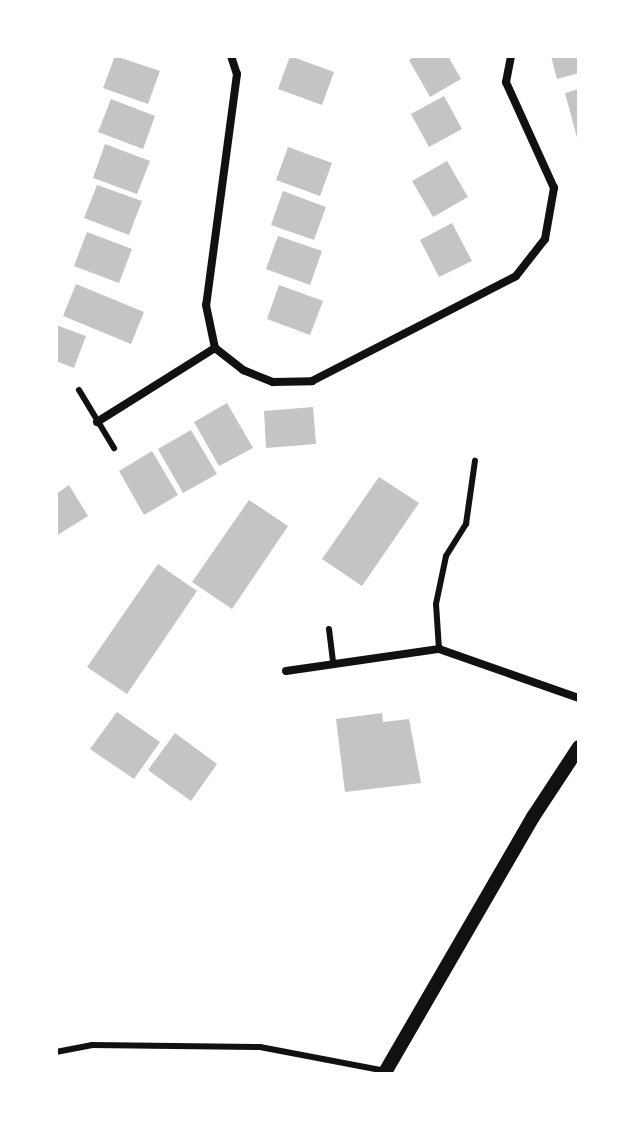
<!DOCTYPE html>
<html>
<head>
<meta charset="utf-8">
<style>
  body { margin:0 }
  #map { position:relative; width:635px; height:1130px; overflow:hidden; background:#fff; font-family:"Nunito Sans",sans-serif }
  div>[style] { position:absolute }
  .building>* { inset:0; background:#c4c4c4 }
  .service>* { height:6px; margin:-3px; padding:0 3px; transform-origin:3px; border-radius:3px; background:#111 }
  .minor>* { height:8px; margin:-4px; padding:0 4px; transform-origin:4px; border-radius:4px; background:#111 }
  .tertiary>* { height:14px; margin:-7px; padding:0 7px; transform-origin:7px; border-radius:7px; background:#111 }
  span { translate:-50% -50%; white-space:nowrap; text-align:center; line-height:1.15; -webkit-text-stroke:6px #fff; paint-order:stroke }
  .frame { position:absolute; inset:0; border:58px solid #fff; pointer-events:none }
</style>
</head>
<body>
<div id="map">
  <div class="building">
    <i style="clip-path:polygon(115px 56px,160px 71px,148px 104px,103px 88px)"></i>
    <i style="clip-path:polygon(290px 56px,334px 72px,322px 105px,278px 89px)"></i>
    <i style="clip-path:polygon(416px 56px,448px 56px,461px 79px,430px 97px,409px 60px)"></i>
    <i style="clip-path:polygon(551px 56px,579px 56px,579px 73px,557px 79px)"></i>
    <i style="clip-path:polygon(579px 89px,579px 141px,578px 141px,565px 93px)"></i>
    <i style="clip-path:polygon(444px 96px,462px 129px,429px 147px,411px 114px)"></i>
    <i style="clip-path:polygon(111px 99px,155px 116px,143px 149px,98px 132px)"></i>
    <i style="clip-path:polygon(105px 144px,150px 161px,137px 194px,93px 178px)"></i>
    <i style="clip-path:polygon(288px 147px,332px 163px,320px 196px,276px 180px)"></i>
    <i style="clip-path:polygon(447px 161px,468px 197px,433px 217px,412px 181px)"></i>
    <i style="clip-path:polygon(97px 185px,142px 201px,129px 235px,84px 218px)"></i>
    <i style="clip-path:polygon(283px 191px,326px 207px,314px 240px,271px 225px)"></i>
    <i style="clip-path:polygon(452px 223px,472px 261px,439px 277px,420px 240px)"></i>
    <i style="clip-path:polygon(87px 232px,132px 249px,119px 283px,74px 266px)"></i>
    <i style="clip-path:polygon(278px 236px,322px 251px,310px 285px,266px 269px)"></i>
    <i style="clip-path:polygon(76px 284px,144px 312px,131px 344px,63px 316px)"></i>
    <i style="clip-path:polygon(279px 285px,323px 301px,310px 335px,267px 319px)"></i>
    <i style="clip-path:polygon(56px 325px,86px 336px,74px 368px,56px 361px)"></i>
    <i style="clip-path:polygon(227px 403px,253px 448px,219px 466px,194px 422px)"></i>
    <i style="clip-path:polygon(313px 407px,316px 444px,266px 448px,264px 411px)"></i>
    <i style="clip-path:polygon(191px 430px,217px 474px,183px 493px,158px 449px)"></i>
    <i style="clip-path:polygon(152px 451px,178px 495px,144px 515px,119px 471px)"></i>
    <i style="clip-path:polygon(379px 477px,419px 503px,362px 586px,322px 559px)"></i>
    <i style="clip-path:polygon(69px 485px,88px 516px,56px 536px,56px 494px)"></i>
    <i style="clip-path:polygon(249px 500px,288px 526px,232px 609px,192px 582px)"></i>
    <i style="clip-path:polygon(158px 564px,197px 591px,127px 694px,87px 667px)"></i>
    <i style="clip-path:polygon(117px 712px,160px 742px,134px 779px,90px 749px)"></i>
    <i style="clip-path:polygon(382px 713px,383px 722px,409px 719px,421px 783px,345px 792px,336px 719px)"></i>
    <i style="clip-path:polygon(175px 733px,217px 764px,191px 801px,148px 770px)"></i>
  </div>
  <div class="service">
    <i style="left:79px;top:390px;width:68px;rotate:58.9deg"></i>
    <i style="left:329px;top:629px;width:35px;rotate:83deg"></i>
    <i style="left:439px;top:649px;width:45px;rotate:-93.8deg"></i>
    <i style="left:436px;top:604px;width:49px;rotate:-78.2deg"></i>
    <i style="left:446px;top:556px;width:38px;rotate:-58deg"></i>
    <i style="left:466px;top:524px;width:64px;rotate:-81.9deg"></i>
    <i style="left:56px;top:1052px;width:37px;rotate:-11deg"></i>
    <i style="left:92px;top:1045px;width:168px;rotate:0.7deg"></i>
    <i style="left:260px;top:1047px;width:128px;rotate:10.8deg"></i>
  </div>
  <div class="minor">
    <i style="left:231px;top:56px;width:19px;rotate:72deg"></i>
    <i style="left:237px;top:74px;width:233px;rotate:97.6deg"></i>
    <i style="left:206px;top:305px;width:44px;rotate:78.2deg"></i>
    <i style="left:215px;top:348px;width:36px;rotate:38deg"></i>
    <i style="left:243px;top:370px;width:32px;rotate:22deg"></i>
    <i style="left:273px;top:382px;width:39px;rotate:-1deg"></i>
    <i style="left:312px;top:381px;width:229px;rotate:-27.2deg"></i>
    <i style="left:516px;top:276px;width:47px;rotate:-51.9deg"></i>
    <i style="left:545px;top:239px;width:52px;rotate:-80deg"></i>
    <i style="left:554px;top:188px;width:116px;rotate:-114.4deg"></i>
    <i style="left:506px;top:82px;width:26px;rotate:-79deg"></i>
    <i style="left:97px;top:422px;width:139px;rotate:-32.1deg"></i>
    <i style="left:286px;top:671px;width:155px;rotate:-8.2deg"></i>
    <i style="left:439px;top:649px;width:148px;rotate:19.3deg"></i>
  </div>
  <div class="tertiary">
    <i style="left:384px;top:1074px;width:297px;rotate:-59.9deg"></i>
    <i style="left:533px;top:817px;width:84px;rotate:-56.7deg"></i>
  </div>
  <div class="frame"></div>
</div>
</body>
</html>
